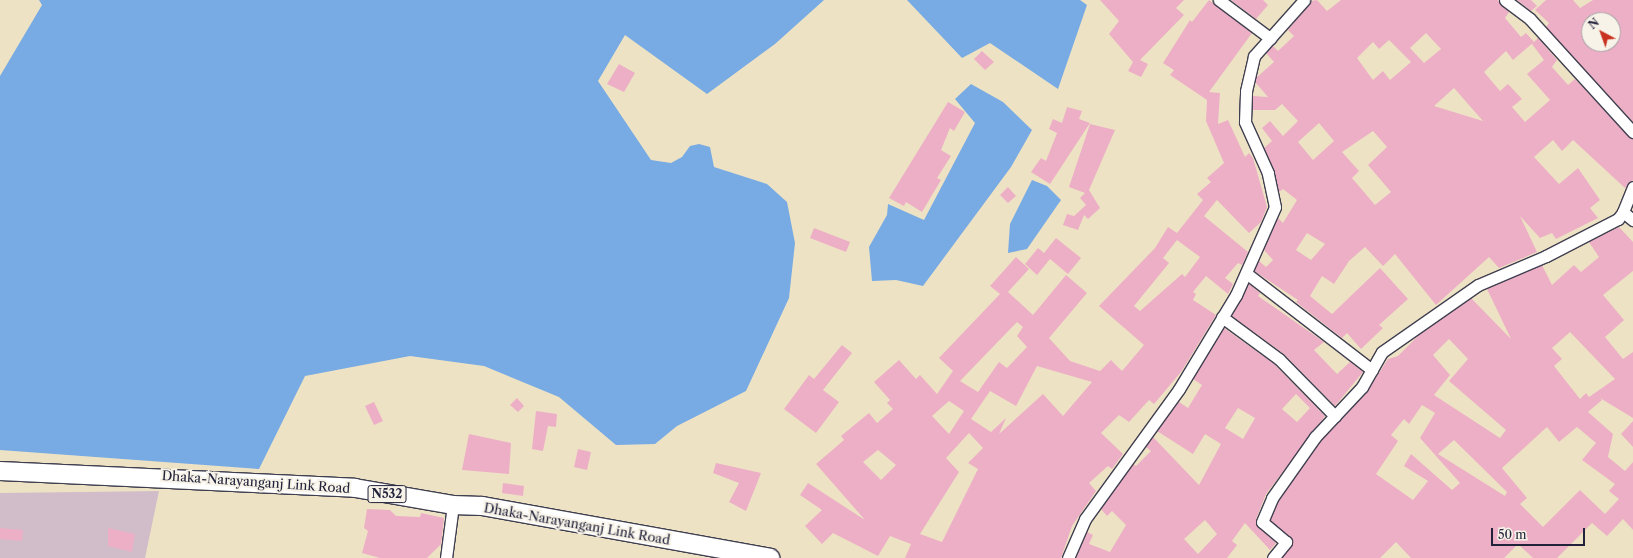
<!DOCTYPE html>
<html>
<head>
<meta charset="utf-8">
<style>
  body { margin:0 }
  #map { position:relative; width:1633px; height:558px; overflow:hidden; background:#ede3c4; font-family:"Libre Caslon Text",serif }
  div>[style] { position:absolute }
  .industrial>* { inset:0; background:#d1bdc9 }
  .water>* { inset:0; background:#78aae4 }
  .building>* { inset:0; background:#edafc6 }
  .roads { filter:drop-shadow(1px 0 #403f50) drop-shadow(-1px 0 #403f50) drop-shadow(0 1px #403f50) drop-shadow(0 -1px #403f50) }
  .minor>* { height:11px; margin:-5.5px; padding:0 5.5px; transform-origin:5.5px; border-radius:5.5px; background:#fff }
  .trunk>* { height:18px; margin:-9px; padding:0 9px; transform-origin:9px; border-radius:9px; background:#fff }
  span { translate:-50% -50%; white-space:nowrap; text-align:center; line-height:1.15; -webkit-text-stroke:4px #f7f3e8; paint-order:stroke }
  .shield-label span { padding:1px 3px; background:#f7f3e8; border:1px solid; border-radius:3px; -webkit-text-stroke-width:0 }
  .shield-label { font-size:12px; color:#22223b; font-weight:700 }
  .street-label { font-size:13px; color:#22223b }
  .north { position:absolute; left:1581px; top:12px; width:40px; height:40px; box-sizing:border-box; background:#f7f3e8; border:1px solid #a29fa3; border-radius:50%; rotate:319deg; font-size:11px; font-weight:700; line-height:16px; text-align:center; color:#22223b }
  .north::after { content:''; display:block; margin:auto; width:14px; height:18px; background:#c8321e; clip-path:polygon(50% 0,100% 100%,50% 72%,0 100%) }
  .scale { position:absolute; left:1491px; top:528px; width:94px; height:18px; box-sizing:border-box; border:2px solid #22223b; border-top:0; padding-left:5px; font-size:12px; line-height:14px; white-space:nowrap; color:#22223b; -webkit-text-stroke:3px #f7f3e8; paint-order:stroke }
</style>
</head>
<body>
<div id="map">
  <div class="industrial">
    <i style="clip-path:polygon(159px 491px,145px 558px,0 558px,0 493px)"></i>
  </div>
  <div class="water">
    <i style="clip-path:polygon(39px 0,824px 0,775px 44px,707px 94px,625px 35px,598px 81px,651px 160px,671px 163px,682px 157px,690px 146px,699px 144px,710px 147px,714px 167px,767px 184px,787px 202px,795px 243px,789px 298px,746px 391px,677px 426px,655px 444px,616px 445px,559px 397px,484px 366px,410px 356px,305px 376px,259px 469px,0 450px,0 76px,42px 5px)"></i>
    <i style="clip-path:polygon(907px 0,1080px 0,1087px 5px,1058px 89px,990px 43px,962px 58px)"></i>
    <i style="clip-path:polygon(971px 84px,1003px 102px,1032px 130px,1011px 167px,923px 286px,896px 280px,872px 281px,869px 247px,887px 215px,888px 204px,924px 220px,975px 123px,955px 99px)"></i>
    <i style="clip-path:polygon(1032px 180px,1047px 186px,1061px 200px,1027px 249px,1008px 253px,1010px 224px)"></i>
  </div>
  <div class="building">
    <i style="clip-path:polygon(1100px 0,1184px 0,1176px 8px,1184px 15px,1140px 60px,1148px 64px,1141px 77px,1128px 71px,1133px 62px,1109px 34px,1119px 21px)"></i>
    <i style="clip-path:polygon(evenodd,1209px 0,1252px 33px,1209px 92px,1220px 93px,1218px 124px,1228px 120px,1245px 157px,1249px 153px,1253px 158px,1267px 207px,1261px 222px,1249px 233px,1217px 200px,1204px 216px,1248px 252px,1242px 265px,1238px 263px,1225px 278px,1233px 284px,1228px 294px,1206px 276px,1193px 292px,1196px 294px,1193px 300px,1216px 315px,1181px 372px,1154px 404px,1149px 400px,1129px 422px,1119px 415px,1101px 433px,1123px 454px,1112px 469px,1108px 466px,1089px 483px,1096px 491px,1072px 526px,1061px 558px,905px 558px,911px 544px,890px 536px,878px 556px,833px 533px,822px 544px,805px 526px,822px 510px,800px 495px,808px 483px,865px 520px,816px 464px,844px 440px,841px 436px,869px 413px,877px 423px,893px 409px,887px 403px,890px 400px,874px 382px,899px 360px,916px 379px,920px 375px,937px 394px,953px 371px,939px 358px,1000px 294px,990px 286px,1016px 257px,1029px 269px,1008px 292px,1033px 315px,1066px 275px,1087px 293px,1049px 338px,1070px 361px,1100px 371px,1111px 360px,1122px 371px,1144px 345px,1099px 306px,1155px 248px,1168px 227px,1177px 233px,1203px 200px,1197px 194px,1211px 182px,1207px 178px,1224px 163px,1206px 121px,1207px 100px,1170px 75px,1174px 70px,1163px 63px,1190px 20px,1192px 22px,1209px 0,1177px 240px,1200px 257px,1185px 277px,1182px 274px,1140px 311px,1134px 306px,1169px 263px,1163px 258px,1177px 240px,1209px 0,1017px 322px,1023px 327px,1017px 336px,1027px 347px,1007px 368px,999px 362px,978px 392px,960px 381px,1017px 322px,1209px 0,1037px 366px,1092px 382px,1063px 416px,1043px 394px,999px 434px,1006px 418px,991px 432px,971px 419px,990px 391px,1016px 406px,1037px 366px,1209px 0,949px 401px,964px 411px,949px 434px,932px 416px,949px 401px,1209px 0,969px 433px,983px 448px,968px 463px,978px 469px,942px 542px,920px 534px,959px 472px,946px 458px,969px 433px,1209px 0,878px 450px,896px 465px,881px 480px,863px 462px,878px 450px)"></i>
    <i style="clip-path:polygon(1231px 0,1263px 0,1268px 5px,1256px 19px)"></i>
    <i style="clip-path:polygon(evenodd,1317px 0,1327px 11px,1341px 0,1498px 0,1509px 12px,1505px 18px,1521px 37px,1526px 33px,1534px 42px,1513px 60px,1506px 51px,1484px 72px,1500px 91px,1508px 84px,1522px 99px,1512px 107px,1525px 122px,1550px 100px,1527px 74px,1544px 60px,1532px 44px,1538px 38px,1557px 60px,1552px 67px,1568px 85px,1575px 79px,1633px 139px,1633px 180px,1625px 188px,1573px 140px,1562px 151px,1553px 140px,1534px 157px,1559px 184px,1578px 168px,1600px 200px,1590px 208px,1598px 218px,1556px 239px,1552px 233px,1540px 238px,1520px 216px,1537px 252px,1499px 268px,1489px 257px,1436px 305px,1395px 254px,1383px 266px,1365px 247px,1349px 261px,1334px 284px,1322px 276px,1310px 296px,1332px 314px,1380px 268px,1408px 299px,1379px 325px,1383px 328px,1361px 349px,1347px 333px,1342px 338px,1296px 302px,1298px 300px,1254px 271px,1259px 261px,1266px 267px,1273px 260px,1264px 250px,1278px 218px,1283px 223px,1297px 200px,1283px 189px,1279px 192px,1264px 148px,1272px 141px,1262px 128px,1270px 121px,1283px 136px,1298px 121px,1282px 104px,1275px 110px,1253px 110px,1253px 96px,1268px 97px,1255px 82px,1256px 78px,1274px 62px,1266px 53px,1273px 46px,1278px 51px,1294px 36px,1288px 30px,1311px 1px,1317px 0,1426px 33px,1441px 49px,1424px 63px,1410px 48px,1426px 33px,1317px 0,1389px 40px,1411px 62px,1390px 80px,1383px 71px,1373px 80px,1357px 58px,1373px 42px,1379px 49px,1389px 40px,1317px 0,1454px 88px,1483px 121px,1434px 106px,1454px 88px,1317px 0,1319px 123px,1334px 141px,1313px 160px,1298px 142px,1319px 123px,1317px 0,1373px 131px,1387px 147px,1368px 165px,1391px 192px,1375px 205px,1352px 178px,1359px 171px,1342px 152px,1373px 131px,1317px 0,1307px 233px,1325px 244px,1311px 260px,1296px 250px,1307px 233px)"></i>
    <i style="clip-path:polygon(1517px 0,1531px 0,1537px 6px,1531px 11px)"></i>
    <i style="clip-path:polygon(evenodd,1546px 0,1573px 0,1580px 8px,1593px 0,1633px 0,1633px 122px,1546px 27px,1549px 23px,1535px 10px,1546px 0,1589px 20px,1613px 20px,1613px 44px,1589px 44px,1589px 20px)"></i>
    <i style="clip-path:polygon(982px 51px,994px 62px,985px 70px,974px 59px)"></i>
    <i style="clip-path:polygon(619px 64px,635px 73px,624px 92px,607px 84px)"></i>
    <i style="clip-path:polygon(948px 102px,965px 112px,954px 131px,950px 128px,941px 150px,951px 156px,937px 178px,941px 180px,922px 212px,906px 202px,904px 206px,889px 198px)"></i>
    <i style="clip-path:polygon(1067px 107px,1082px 111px,1079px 119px,1090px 123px,1050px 184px,1031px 172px,1041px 158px,1046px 161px,1057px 133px,1049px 129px,1053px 119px,1062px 123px)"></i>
    <i style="clip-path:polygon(1090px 124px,1115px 130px,1089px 190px,1100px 208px,1088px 219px,1084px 215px,1078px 230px,1063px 225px,1067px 214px,1074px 216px,1086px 205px,1080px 198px,1085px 193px,1069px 187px)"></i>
    <i style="clip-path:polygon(1008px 187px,1016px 196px,1008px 203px,1000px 195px)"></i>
    <i style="clip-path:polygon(evenodd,1619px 227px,1633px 242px,1633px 271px,1603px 295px,1624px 320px,1605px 337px,1623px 359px,1633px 352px,1633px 418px,1600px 398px,1602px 400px,1588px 412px,1613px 434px,1608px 457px,1625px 471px,1633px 462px,1633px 530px,1623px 519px,1607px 536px,1592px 523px,1557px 558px,1533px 558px,1518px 544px,1504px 558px,1411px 558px,1396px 542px,1380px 558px,1282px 558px,1293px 543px,1270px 520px,1278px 501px,1320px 441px,1367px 392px,1388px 359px,1398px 356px,1420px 334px,1471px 298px,1511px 339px,1487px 289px,1542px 265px,1552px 285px,1574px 265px,1581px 272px,1599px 257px,1589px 242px,1619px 227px,1570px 332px,1615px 379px,1589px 397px,1586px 393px,1580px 399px,1554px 366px,1562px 359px,1552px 348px,1570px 332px,1619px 227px,1449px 339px,1468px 359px,1449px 381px,1506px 430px,1500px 438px,1434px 395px,1450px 375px,1433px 355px,1449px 339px,1619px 227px,1422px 405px,1435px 413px,1420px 438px,1460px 483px,1452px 490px,1411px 454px,1404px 466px,1428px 481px,1413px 500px,1376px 474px,1398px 441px,1391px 435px,1404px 419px,1409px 424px,1422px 405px,1619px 227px,1547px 427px,1559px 442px,1577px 427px,1596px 443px,1582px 460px,1615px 484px,1609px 491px,1619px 499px,1605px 514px,1580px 490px,1543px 527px,1520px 504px,1527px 498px,1502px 468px,1547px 427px,1619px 227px,1454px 440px,1507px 492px,1505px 496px,1438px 454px,1454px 440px)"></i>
    <i style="clip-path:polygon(814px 228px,850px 242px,846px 252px,810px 238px)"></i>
    <i style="clip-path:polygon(1056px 238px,1081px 258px,1068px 274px,1050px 259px,1037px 275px,1025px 264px,1038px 248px,1044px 253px)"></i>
    <i style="clip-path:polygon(1249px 284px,1260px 293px,1258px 296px,1324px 342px,1314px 350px,1337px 374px,1350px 362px,1363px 372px,1335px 406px,1284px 354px,1232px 316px)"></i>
    <i style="clip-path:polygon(evenodd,1224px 328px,1274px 364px,1325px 416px,1266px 494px,1256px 519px,1258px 527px,1276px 543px,1270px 550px,1245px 523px,1232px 541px,1237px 545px,1227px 558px,1076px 558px,1087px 532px,1093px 535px,1089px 544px,1110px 552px,1126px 525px,1112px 511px,1107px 516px,1101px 509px,1133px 464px,1136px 466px,1151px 451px,1146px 447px,1153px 437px,1199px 485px,1221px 444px,1205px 434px,1193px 454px,1157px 431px,1179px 402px,1188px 408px,1202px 385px,1193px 379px,1224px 328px,1296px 394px,1310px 408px,1297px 422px,1282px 409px,1296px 394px,1224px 328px,1238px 408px,1255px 418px,1243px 439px,1225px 428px,1238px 408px,1224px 328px,1205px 520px,1217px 534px,1198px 554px,1184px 539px,1205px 520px)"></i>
    <i style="clip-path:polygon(842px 345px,852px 353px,823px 390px,839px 402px,816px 433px,784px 409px,809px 375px,814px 379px)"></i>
    <i style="clip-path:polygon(517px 398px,524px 406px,518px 412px,510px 405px)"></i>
    <i style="clip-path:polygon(374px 402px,383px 421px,374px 425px,365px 406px)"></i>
    <i style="clip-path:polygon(536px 411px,557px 414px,556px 427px,548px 426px,543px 451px,532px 449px)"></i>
    <i style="clip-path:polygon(1633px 421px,1633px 447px,1621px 434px)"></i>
    <i style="clip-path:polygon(469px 434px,511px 443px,509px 474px,462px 470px)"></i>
    <i style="clip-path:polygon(578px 449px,591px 452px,587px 470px,574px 467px)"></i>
    <i style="clip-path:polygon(716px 463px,761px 473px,746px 511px,729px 502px,739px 483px,713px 473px)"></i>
    <i style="clip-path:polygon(503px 483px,524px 486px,523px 496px,502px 493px)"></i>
    <i style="clip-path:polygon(367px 509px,390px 510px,396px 516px,420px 517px,421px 513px,444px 518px,441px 544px,427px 558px,380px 558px,362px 553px,368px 531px,364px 528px)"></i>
    <i style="clip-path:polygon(0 528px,23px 530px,22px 541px,0 539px)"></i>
    <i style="clip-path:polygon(108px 528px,135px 534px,132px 552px,108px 546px)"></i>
  </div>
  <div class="roads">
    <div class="minor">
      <i style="left:1219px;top:0;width:64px;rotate:36.7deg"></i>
      <i style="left:1505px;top:0;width:31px;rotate:37deg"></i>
      <i style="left:1530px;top:19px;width:153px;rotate:47.7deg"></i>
      <i style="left:1633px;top:187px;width:27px;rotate:112deg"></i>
      <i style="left:1623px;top:212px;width:13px;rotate:39deg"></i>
      <i style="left:1246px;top:273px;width:159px;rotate:37.6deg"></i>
      <i style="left:1222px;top:317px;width:71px;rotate:36.4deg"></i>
      <i style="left:1279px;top:359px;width:80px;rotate:45.5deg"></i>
      <i style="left:446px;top:558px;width:53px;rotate:-82.5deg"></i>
      <i style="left:1068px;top:558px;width:43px;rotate:-66.4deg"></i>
      <i style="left:1085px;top:519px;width:160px;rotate:-54.1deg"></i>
      <i style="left:1179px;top:389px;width:110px;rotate:-58.8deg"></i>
      <i style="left:1236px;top:295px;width:96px;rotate:-66.1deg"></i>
      <i style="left:1275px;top:207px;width:35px;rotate:-102deg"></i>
      <i style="left:1268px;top:173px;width:56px;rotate:-114.3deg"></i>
      <i style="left:1245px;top:122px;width:31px;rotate:-88deg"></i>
      <i style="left:1246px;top:91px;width:36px;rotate:-77deg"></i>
      <i style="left:1254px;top:56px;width:75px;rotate:-48.2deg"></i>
      <i style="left:1273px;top:558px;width:21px;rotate:-51deg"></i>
      <i style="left:1286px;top:542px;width:31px;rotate:-140deg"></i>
      <i style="left:1262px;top:522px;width:26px;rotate:-67deg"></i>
      <i style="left:1272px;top:498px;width:75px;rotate:-54.8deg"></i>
      <i style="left:1315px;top:437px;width:69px;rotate:-46.8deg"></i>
      <i style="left:1362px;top:387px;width:40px;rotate:-60.3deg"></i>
      <i style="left:1382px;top:352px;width:117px;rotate:-34.9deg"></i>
      <i style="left:1478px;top:285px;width:74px;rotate:-23.1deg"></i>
      <i style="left:1546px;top:256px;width:81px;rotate:-27.2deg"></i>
      <i style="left:1618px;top:219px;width:9px;rotate:-54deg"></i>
    </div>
    <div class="trunk">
      <i style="left:0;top:471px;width:355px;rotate:2.7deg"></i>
      <i style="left:355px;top:488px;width:99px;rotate:9.8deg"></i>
      <i style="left:453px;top:505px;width:29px;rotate:2deg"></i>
      <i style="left:482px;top:506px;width:293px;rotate:10.2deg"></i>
    </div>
  </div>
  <div class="shield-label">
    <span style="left:387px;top:494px">N532</span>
  </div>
  <div class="street-label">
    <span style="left:256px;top:482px;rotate:4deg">Dhaka-Narayanganj Link Road</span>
    <span style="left:577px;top:524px;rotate:10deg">Dhaka-Narayanganj Link Road</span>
  </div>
  <div class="north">N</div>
  <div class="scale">50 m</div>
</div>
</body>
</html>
